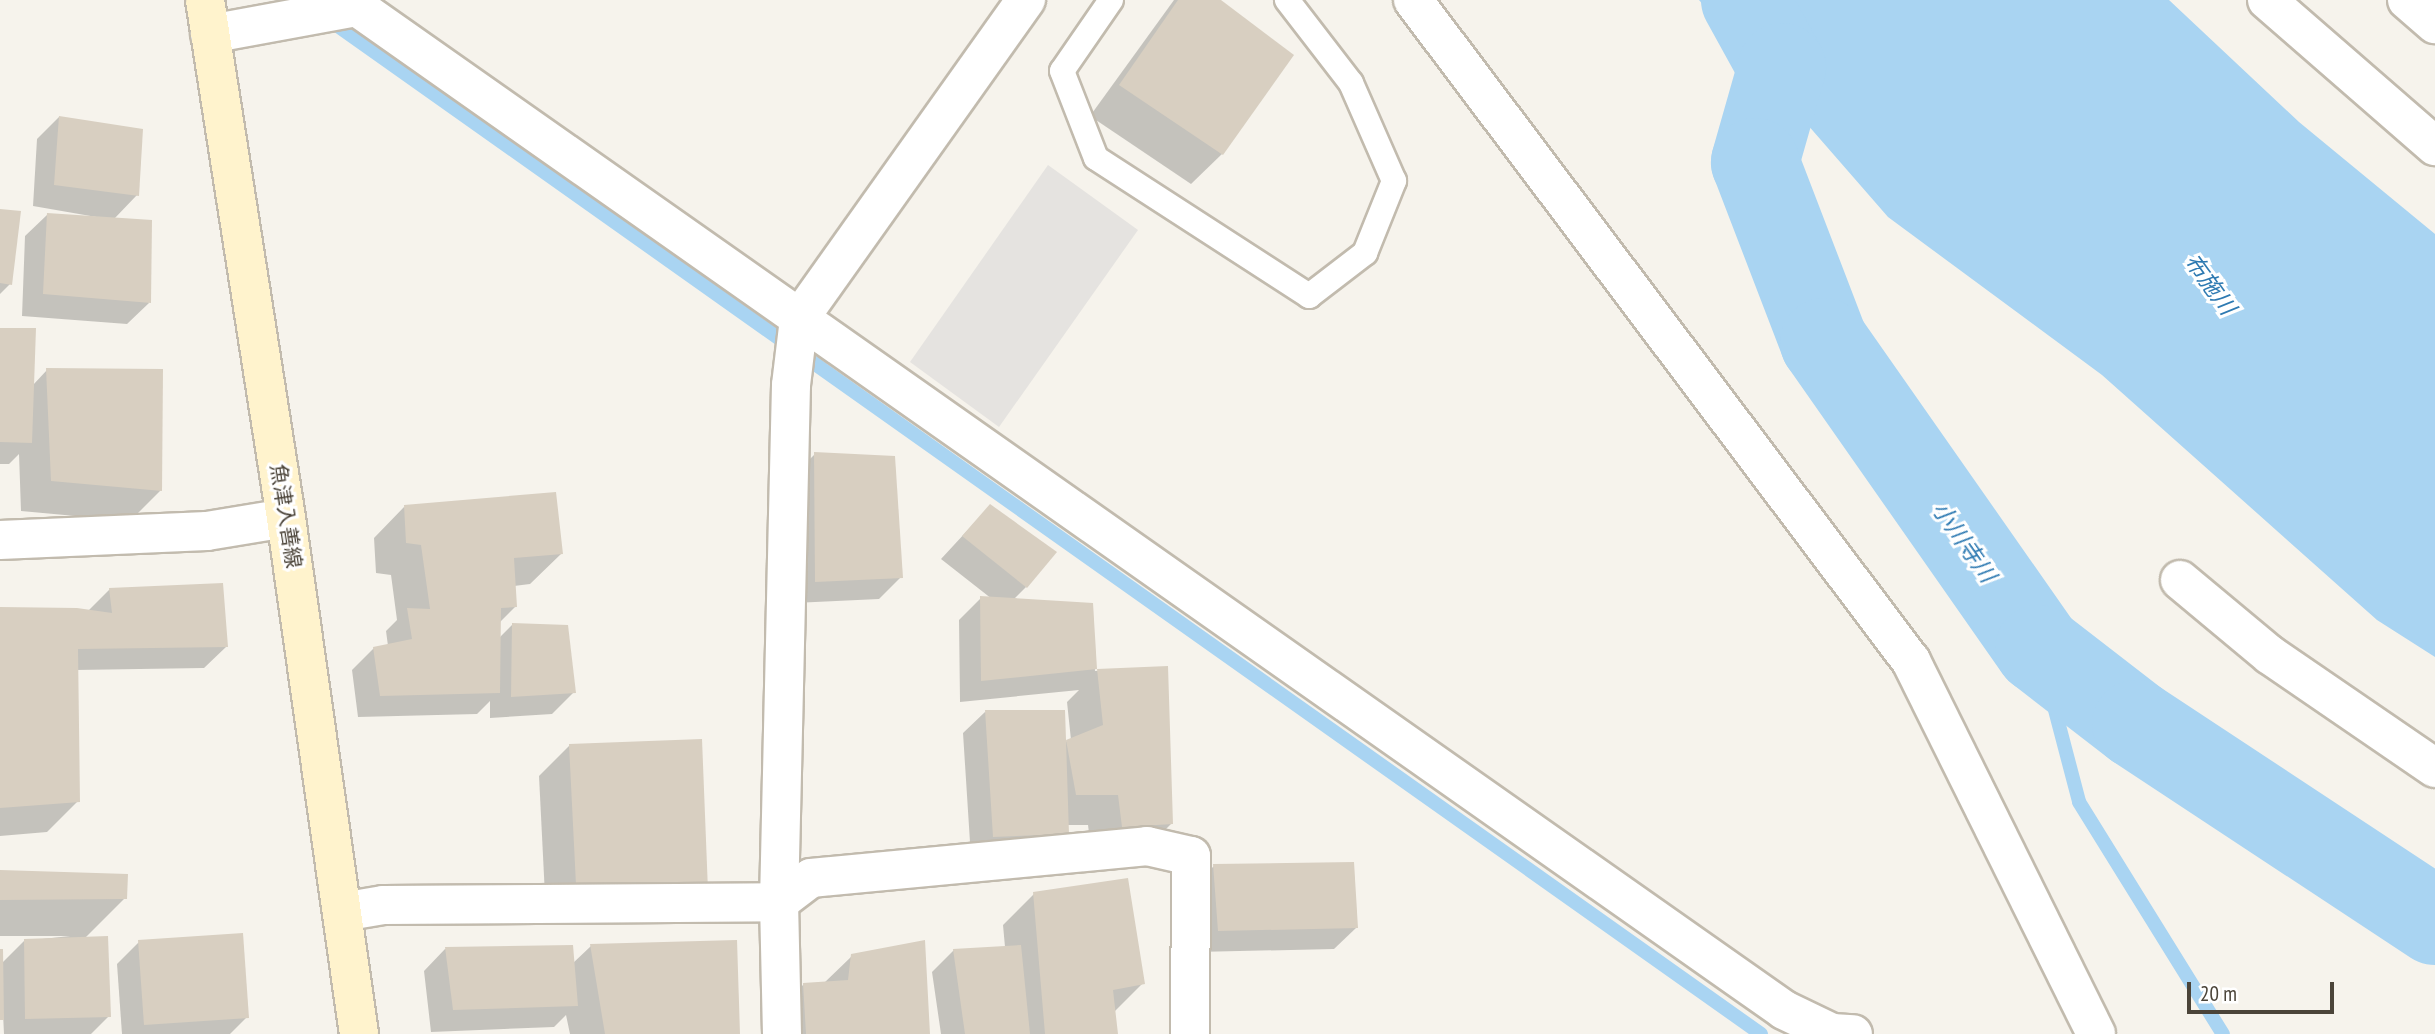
<!DOCTYPE html>
<html>
<head>
<meta charset="utf-8">
<style>
  body { margin:0 }
  #map { position:relative; width:2435px; height:1034px; overflow:hidden; background:#f6f3ec; font-family:"PT Sans Narrow","Noto Sans JP",sans-serif }
  div>[style] { position:absolute }
  .parking>* { inset:0; background:#e5e3e0 }
  .water>* { inset:0; background:#a9d4f2 }
  .shadow>* { inset:0; background:#0003 }
  .stream>* { height:14px; margin:-7px; padding:0 7px; transform-origin:7px; border-radius:7px; background:#a9d4f2 }
  .river>* { height:88px; margin:-44px; padding:0 44px; transform-origin:44px; border-radius:44px; background:#a9d4f2 }
  .building>* { inset:0; background:#d8cfc1 }
  .roads { filter:drop-shadow(2px 0 #c2bbae) drop-shadow(-2px 0 #c2bbae) drop-shadow(0 2px #c2bbae) drop-shadow(0 -2px #c2bbae) }
  .lane>* { height:24px; margin:-12px; padding:0 12px; transform-origin:12px; border-radius:12px; background:#fff }
  .street>* { height:38px; margin:-19px; padding:0 19px; transform-origin:19px; border-radius:19px; background:#fff }
  .secondary>* { height:38px; margin:-19px; padding:0 19px; transform-origin:19px; border-radius:19px; background:#fff3cd }
  span { translate:-50% -50%; white-space:nowrap; text-align:center; line-height:1.15; -webkit-text-stroke:6px #fff; paint-order:stroke }
  .street-label { font-size:21px; color:#4b4439 }
  .water-label { font-size:23px; color:#2e7ab2; font-style:italic }
  .scale { position:absolute; left:2187px; top:982px; width:147px; height:32px; box-sizing:border-box; border:4px solid #4b4439; border-top:0; padding-left:9px; font-size:21px; line-height:24px; white-space:nowrap; color:#4b4439; -webkit-text-stroke:5px #fff; paint-order:stroke }
</style>
</head>
<body>
<div id="map">
  <div class="parking">
    <i style="clip-path:polygon(1048px 165px,1138px 230px,999px 427px,910px 362px)"></i>
  </div>
  <div class="water">
    <i style="clip-path:polygon(1699px 0,2169px 0,2299px 122px,2435px 234px,2435px 657px,2377px 620px,2102px 375px,1888px 217px)"></i>
  </div>
  <div class="shadow">
    <i style="clip-path:polygon(1174px 0,1218px 0,1222px 154px,1191px 184px,1090px 116px)"></i>
    <i style="clip-path:polygon(59px 117px,137px 195px,114px 219px,149px 303px,127px 324px,22px 316px,25px 236px,47px 215px,102px 218px,33px 206px,37px 139px)"></i>
    <i style="clip-path:polygon(0 210px,10px 284px,0 294px)"></i>
    <i style="clip-path:polygon(0 330px,33px 385px,47px 370px,161px 490px,130px 521px,21px 511px,19px 454px,9px 464px,0 464px)"></i>
    <i style="clip-path:polygon(815px 454px,901px 577px,879px 599px,794px 603px,793px 476px)"></i>
    <i style="clip-path:polygon(990px 506px,1026px 587px,1013px 600px,1091px 605px,1095px 671px,1167px 668px,1172px 823px,1141px 854px,1092px 857px,1088px 825px,1067px 825px,1067px 833px,1046px 855px,971px 858px,963px 733px,985px 712px,1064px 742px,1071px 740px,1067px 702px,1079px 690px,960px 702px,959px 620px,981px 598px,992px 599px,941px 559px)"></i>
    <i style="clip-path:polygon(404px 507px,561px 554px,530px 584px,514px 586px,516px 606px,499px 623px,499px 638px,512px 625px,574px 692px,552px 714px,490px 718px,490px 701px,477px 714px,358px 717px,352px 670px,374px 648px,388px 646px,386px 631px,397px 620px,391px 575px,376px 573px,374px 538px)"></i>
    <i style="clip-path:polygon(110px 589px,226px 647px,204px 668px,76px 670px,78px 801px,47px 832px,0 836px,0 609px,88px 611px)"></i>
    <i style="clip-path:polygon(570px 745px,675px 921px,546px 916px,539px 776px)"></i>
    <i style="clip-path:polygon(1214px 866px,1356px 928px,1334px 949px,1196px 952px,1192px 887px)"></i>
    <i style="clip-path:polygon(0 871px,125px 898px,85px 938px,109px 1016px,91px 1034px,4px 1034px,0 951px,2px 963px,24px 941px,70px 936px,0 936px)"></i>
    <i style="clip-path:polygon(1034px 894px,1143px 983px,1114px 1012px,1116px 1034px,941px 1034px,932px 972px,954px 950px,1005px 947px,1003px 925px)"></i>
    <i style="clip-path:polygon(139px 942px,247px 1017px,230px 1034px,122px 1034px,117px 964px)"></i>
    <i style="clip-path:polygon(591px 946px,738px 1034px,570px 1034px,566px 1015px,554px 1027px,431px 1032px,424px 971px,445px 949px,572px 964px)"></i>
    <i style="clip-path:polygon(852px 956px,929px 1034px,774px 1034px,773px 1015px,804px 984px,824px 983px)"></i>
  </div>
  <div class="stream">
    <i style="left:328px;top:19px;width:1756px;rotate:35.31deg"></i>
    <i style="left:2039px;top:649px;width:158px;rotate:75.3deg"></i>
    <i style="left:2079px;top:802px;width:273px;rotate:58.2deg"></i>
  </div>
  <div class="river">
    <i style="left:1745px;top:0;width:77px;rotate:61.1deg"></i>
    <i style="left:1782px;top:67px;width:99px;rotate:105.9deg"></i>
    <i style="left:1755px;top:162px;width:193px;rotate:69deg"></i>
    <i style="left:1824px;top:342px;width:375px;rotate:55deg"></i>
    <i style="left:2039px;top:649px;width:123px;rotate:37.7deg"></i>
    <i style="left:2136px;top:724px;width:358px;rotate:33.4deg"></i>
  </div>
  <div class="building">
    <i style="clip-path:polygon(1178px 0,1221px 0,1294px 55px,1223px 155px,1119px 85px)"></i>
    <i style="clip-path:polygon(59px 116px,143px 129px,139px 196px,54px 185px)"></i>
    <i style="clip-path:polygon(0 209px,21px 211px,12px 285px,0 283px)"></i>
    <i style="clip-path:polygon(47px 213px,152px 220px,151px 303px,43px 294px)"></i>
    <i style="clip-path:polygon(0 328px,36px 328px,32px 443px,0 442px)"></i>
    <i style="clip-path:polygon(46px 368px,163px 369px,162px 491px,51px 481px)"></i>
    <i style="clip-path:polygon(814px 452px,895px 456px,903px 578px,815px 582px)"></i>
    <i style="clip-path:polygon(556px 492px,563px 554px,514px 558px,517px 607px,501px 608px,500px 693px,380px 696px,373px 647px,412px 639px,407px 608px,430px 609px,421px 545px,406px 543px,404px 505px)"></i>
    <i style="clip-path:polygon(990px 504px,1057px 552px,1027px 588px,962px 536px)"></i>
    <i style="clip-path:polygon(223px 583px,228px 647px,78px 649px,80px 802px,0 808px,0 607px,77px 608px,112px 613px,109px 588px)"></i>
    <i style="clip-path:polygon(980px 596px,1093px 603px,1097px 669px,981px 681px)"></i>
    <i style="clip-path:polygon(512px 623px,568px 625px,576px 693px,511px 697px)"></i>
    <i style="clip-path:polygon(1168px 666px,1173px 824px,1122px 827px,1118px 795px,1076px 795px,1066px 740px,1069px 834px,993px 837px,985px 710px,1065px 710px,1066px 740px,1103px 725px,1097px 669px)"></i>
    <i style="clip-path:polygon(702px 739px,708px 891px,576px 885px,569px 744px)"></i>
    <i style="clip-path:polygon(1354px 862px,1358px 928px,1218px 931px,1213px 864px)"></i>
    <i style="clip-path:polygon(0 870px,128px 874px,127px 899px,0 900px)"></i>
    <i style="clip-path:polygon(1128px 878px,1145px 984px,1113px 990px,1118px 1034px,1045px 1034px,1033px 892px)"></i>
    <i style="clip-path:polygon(243px 933px,249px 1018px,144px 1025px,138px 940px)"></i>
    <i style="clip-path:polygon(108px 936px,111px 1017px,25px 1019px,24px 939px)"></i>
    <i style="clip-path:polygon(737px 940px,740px 1034px,605px 1034px,590px 944px)"></i>
    <i style="clip-path:polygon(925px 940px,930px 1034px,806px 1034px,803px 983px,848px 980px,851px 954px)"></i>
    <i style="clip-path:polygon(573px 945px,578px 1006px,453px 1010px,445px 947px)"></i>
    <i style="clip-path:polygon(1021px 945px,1030px 1034px,965px 1034px,953px 949px)"></i>
    <i style="clip-path:polygon(0 949px,3px 949px,4px 1020px,0 1020px)"></i>
  </div>
  <div class="roads">
    <div class="lane">
      <i style="left:1111px;top:0;width:86px;rotate:124.6deg"></i>
      <i style="left:1062px;top:71px;width:93px;rotate:68.7deg"></i>
      <i style="left:1096px;top:158px;width:254px;rotate:32.9deg"></i>
      <i style="left:1309px;top:296px;width:71px;rotate:-37.5deg"></i>
      <i style="left:1365px;top:253px;width:78px;rotate:-68.1deg"></i>
      <i style="left:1394px;top:181px;width:107px;rotate:-113.7deg"></i>
      <i style="left:1351px;top:83px;width:105px;rotate:-127.6deg"></i>
    </div>
    <div class="street">
      <i style="left:1413px;top:0;width:828px;rotate:53.01deg"></i>
      <i style="left:1911px;top:661px;width:416px;rotate:63.6deg"></i>
      <i style="left:2267px;top:0;width:223px;rotate:41deg"></i>
      <i style="left:2407px;top:0;width:37px;rotate:41deg"></i>
      <i style="left:210px;top:34px;width:149px;rotate:-10.4deg"></i>
      <i style="left:357px;top:7px;width:1744px;rotate:35.1deg"></i>
      <i style="left:1784px;top:1010px;width:53px;rotate:25.6deg"></i>
      <i style="left:1832px;top:1033px;width:21px;rotate:3deg"></i>
      <i style="left:0;top:540px;width:207px;rotate:-2.5deg"></i>
      <i style="left:207px;top:531px;width:80px;rotate:-9.3deg"></i>
      <i style="left:2180px;top:580px;width:117px;rotate:39.8deg"></i>
      <i style="left:2270px;top:655px;width:200px;rotate:34.4deg"></i>
      <i style="left:342px;top:912px;width:42px;rotate:-9.7deg"></i>
      <i style="left:383px;top:905px;width:396px;rotate:-0.4deg"></i>
      <i style="left:779px;top:902px;width:40px;rotate:-37deg"></i>
      <i style="left:811px;top:878px;width:338px;rotate:-5.4deg"></i>
      <i style="left:1147px;top:846px;width:45px;rotate:12.8deg"></i>
      <i style="left:1191px;top:856px;width:178px;rotate:90.3deg"></i>
      <i style="left:782px;top:1034px;width:132px;rotate:-91.3deg"></i>
      <i style="left:779px;top:902px;width:517px;rotate:-88.67deg"></i>
      <i style="left:791px;top:385px;width:66px;rotate:-83.1deg"></i>
      <i style="left:799px;top:319px;width:392px;rotate:-54.6deg"></i>
    </div>
    <div class="secondary">
      <i style="left:205px;top:0;width:524px;rotate:81.11deg"></i>
      <i style="left:286px;top:518px;width:521px;rotate:81.95deg"></i>
    </div>
  </div>
  <div class="street-label">
    <span style="left:286px;top:516px;rotate:81deg">魚津入善線</span>
  </div>
  <div class="water-label">
    <span style="left:2210px;top:284px;rotate:54deg">布施川</span>
    <span style="left:1964px;top:542px;rotate:55deg">小川寺川</span>
  </div>
  <div class="scale">20 m</div>
</div>
</body>
</html>
